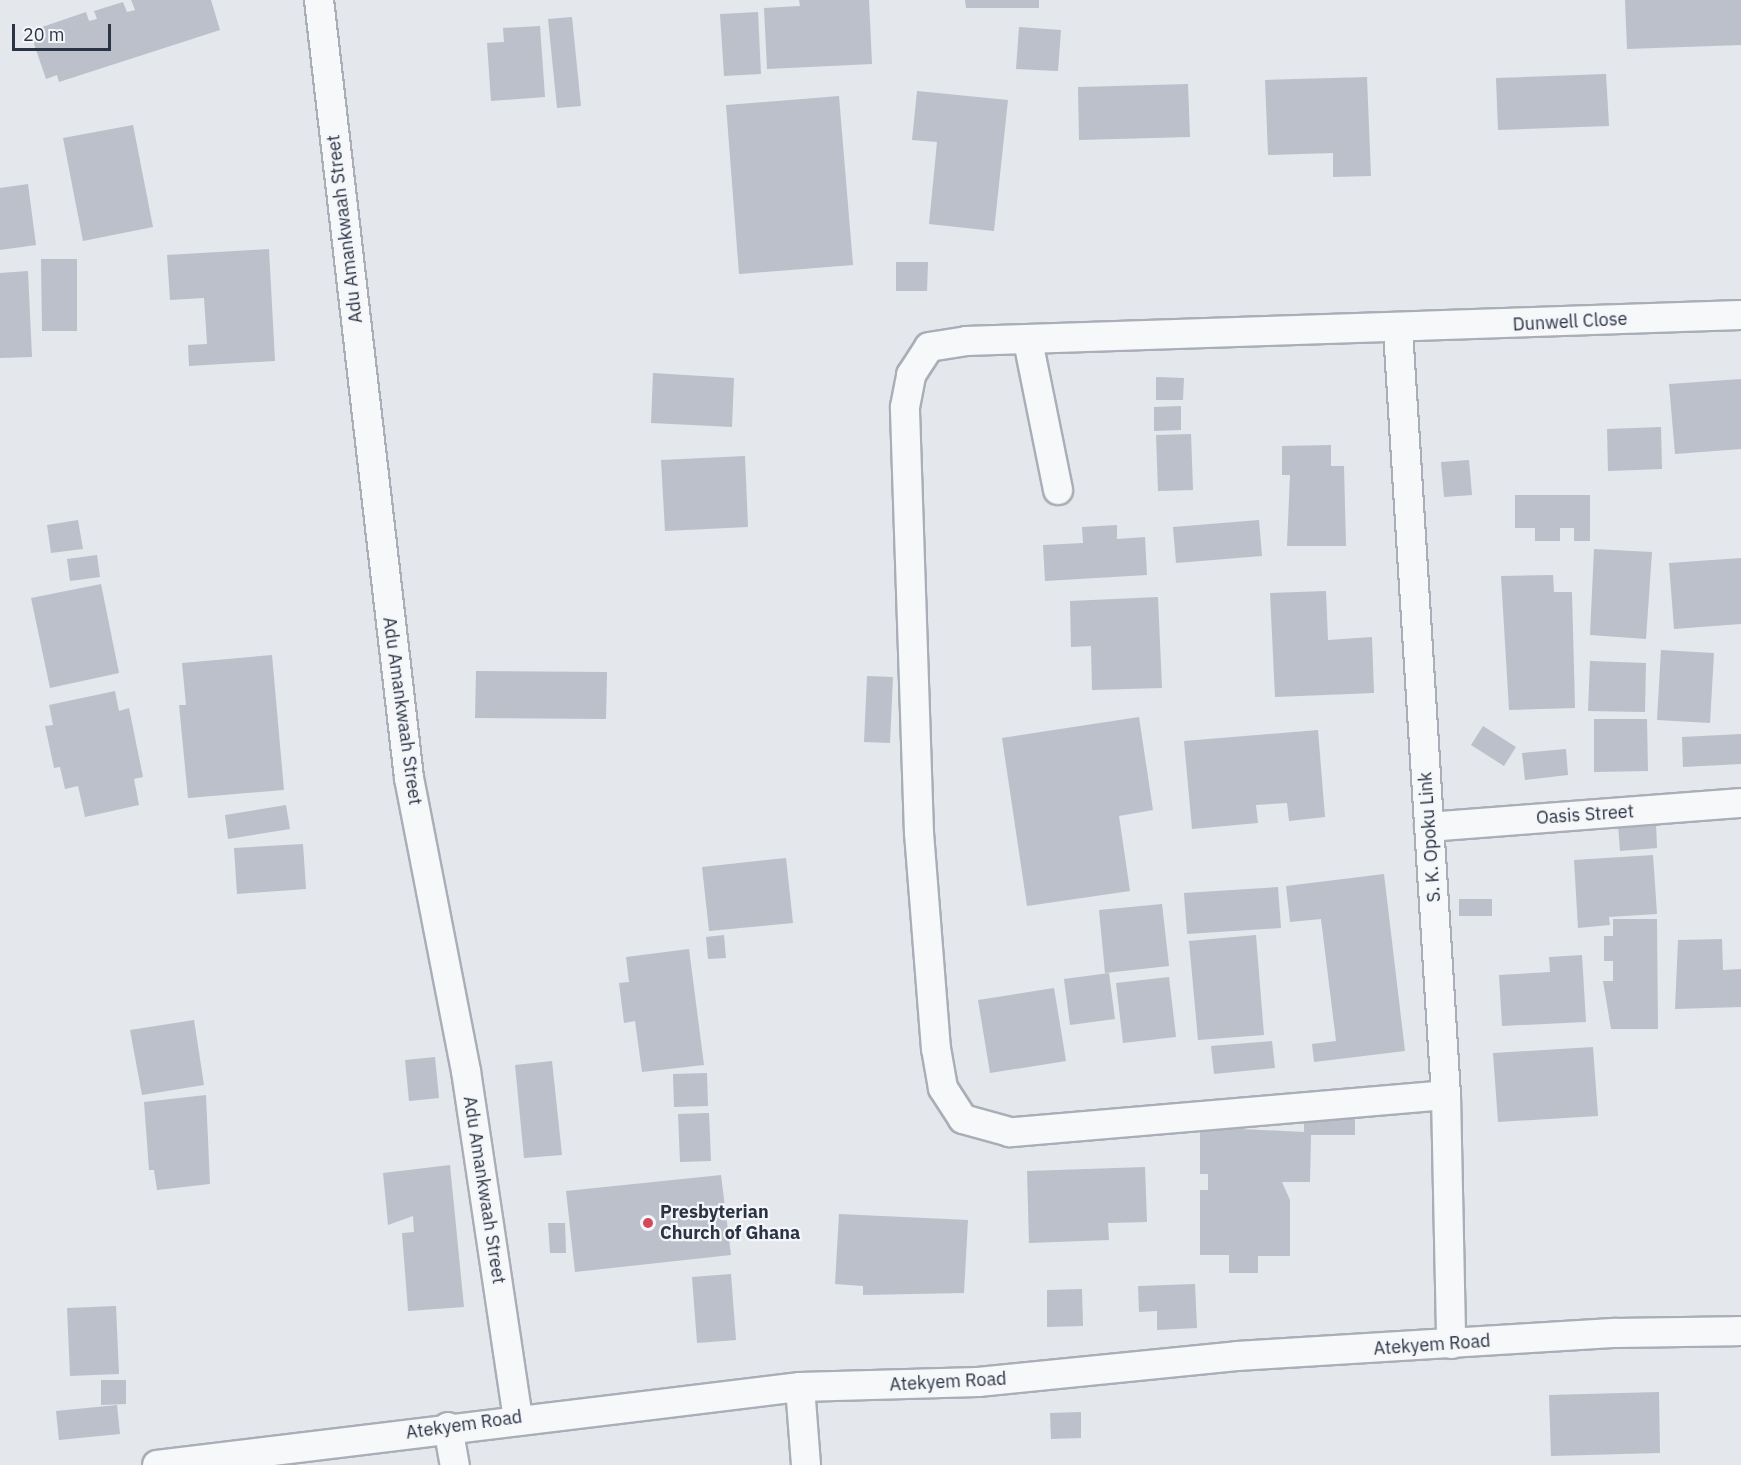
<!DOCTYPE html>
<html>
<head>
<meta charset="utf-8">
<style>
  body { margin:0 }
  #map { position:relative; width:1741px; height:1465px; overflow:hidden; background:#e4e7ec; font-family:"IBM Plex Sans",sans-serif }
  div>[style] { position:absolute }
  .building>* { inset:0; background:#bbc0ca }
  .roads { filter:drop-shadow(2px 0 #a9aeb7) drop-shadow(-2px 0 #a9aeb7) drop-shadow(0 2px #a9aeb7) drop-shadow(0 -2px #a9aeb7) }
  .street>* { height:28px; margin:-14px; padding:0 14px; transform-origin:14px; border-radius:14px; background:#f7f8fa }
  .dots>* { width:16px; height:16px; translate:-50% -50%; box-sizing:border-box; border:3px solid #f4f6f9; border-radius:50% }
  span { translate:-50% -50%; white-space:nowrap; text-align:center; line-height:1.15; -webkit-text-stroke:4.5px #f4f6f9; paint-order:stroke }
  .street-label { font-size:18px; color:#2b3445 }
  .poi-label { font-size:18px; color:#2b3445; font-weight:700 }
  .left { translate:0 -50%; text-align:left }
  .scale { position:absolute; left:12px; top:24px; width:99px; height:27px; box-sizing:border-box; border:3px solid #2b3445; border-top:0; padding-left:8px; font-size:18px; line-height:21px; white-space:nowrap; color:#2b3445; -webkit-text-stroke:4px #f4f6f9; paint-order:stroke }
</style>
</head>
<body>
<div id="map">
  <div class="building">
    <i style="clip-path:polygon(131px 0,211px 0,220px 30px,59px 82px,57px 75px,46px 79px,33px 41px,46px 37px,42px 27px,86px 12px,89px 21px,97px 19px,94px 11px,123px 2px,127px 12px,135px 10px)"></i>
    <i style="clip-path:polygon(799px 0,869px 0,872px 64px,767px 69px,764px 8px,800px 6px)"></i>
    <i style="clip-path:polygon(965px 0,1039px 0,1039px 8px,966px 8px)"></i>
    <i style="clip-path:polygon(1625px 0,1741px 0,1741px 45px,1627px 49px)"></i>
    <i style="clip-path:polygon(758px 12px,761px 74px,724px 76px,720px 14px)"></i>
    <i style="clip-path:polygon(572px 17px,581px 106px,557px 108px,548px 19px)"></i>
    <i style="clip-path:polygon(540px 26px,545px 97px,491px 101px,487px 43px,504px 42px,503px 28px)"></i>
    <i style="clip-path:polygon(1019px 27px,1061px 30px,1058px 71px,1016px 69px)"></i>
    <i style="clip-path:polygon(1606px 74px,1609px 126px,1498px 130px,1496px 78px)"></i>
    <i style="clip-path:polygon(1367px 77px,1371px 176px,1333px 177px,1333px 153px,1268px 155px,1265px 80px)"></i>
    <i style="clip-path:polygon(1188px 84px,1190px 137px,1079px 140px,1078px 87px)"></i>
    <i style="clip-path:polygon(917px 91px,1008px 100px,994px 231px,929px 224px,937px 142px,912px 140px)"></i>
    <i style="clip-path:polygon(839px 96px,853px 265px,739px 274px,726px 105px)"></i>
    <i style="clip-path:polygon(133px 125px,153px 227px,83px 241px,63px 138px)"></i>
    <i style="clip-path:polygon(28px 184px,36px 245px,0 250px,0 188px)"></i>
    <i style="clip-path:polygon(269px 249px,275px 361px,189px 366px,188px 345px,207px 344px,204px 298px,170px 300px,167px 255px)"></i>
    <i style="clip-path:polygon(41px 259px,77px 259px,77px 331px,42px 331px)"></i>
    <i style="clip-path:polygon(896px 262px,928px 262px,927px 291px,896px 291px)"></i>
    <i style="clip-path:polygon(28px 271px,32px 357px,0 358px,0 273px)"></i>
    <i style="clip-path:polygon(653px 373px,734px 378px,732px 427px,651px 423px)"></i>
    <i style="clip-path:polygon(1156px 377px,1184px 378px,1183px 400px,1156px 400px)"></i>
    <i style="clip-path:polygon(1741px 379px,1741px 449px,1675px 454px,1669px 384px)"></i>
    <i style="clip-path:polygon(1181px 406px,1181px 430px,1154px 431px,1154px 407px)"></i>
    <i style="clip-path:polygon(1661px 427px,1662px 469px,1608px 471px,1607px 429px)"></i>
    <i style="clip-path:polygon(1191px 434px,1193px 490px,1158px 491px,1156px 435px)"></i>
    <i style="clip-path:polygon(1331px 445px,1331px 466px,1344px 466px,1346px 546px,1287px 546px,1290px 475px,1282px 475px,1282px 446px)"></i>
    <i style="clip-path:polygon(745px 456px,748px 527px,665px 531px,661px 460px)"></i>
    <i style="clip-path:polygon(1469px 460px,1472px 495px,1444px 497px,1441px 462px)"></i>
    <i style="clip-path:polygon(1515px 495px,1590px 495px,1590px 541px,1574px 541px,1574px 528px,1560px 528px,1560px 541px,1535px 541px,1535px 528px,1515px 528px)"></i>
    <i style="clip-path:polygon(78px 520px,83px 549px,51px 553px,47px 525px)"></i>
    <i style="clip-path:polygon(1259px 520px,1262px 556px,1176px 563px,1173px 527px)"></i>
    <i style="clip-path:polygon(1117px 525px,1117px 539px,1145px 537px,1147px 575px,1045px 581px,1043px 545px,1083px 543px,1082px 527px)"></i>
    <i style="clip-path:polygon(1594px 549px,1652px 552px,1646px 639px,1590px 635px)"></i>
    <i style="clip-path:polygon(97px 555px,100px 577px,70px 581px,67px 559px)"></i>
    <i style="clip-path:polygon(1741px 558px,1741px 624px,1674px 629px,1669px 563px)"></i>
    <i style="clip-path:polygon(1553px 575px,1554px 592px,1572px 592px,1575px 708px,1509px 710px,1501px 576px)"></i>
    <i style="clip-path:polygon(101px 584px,119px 673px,50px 688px,31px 598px)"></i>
    <i style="clip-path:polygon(1326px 591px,1328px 640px,1372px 637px,1374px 693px,1275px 697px,1270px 593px)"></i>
    <i style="clip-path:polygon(1158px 597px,1162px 688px,1092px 690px,1091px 646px,1071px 647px,1070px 601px)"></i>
    <i style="clip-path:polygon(1661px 650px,1714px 653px,1710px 723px,1657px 720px)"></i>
    <i style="clip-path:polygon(272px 655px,284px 790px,188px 798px,179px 705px,186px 705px,182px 663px)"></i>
    <i style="clip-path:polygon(1590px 661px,1646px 663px,1645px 712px,1588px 711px)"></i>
    <i style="clip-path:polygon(476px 671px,607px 672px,606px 719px,475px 718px)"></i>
    <i style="clip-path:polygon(867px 676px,893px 677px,890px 743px,864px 742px)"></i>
    <i style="clip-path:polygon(115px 691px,119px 711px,129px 708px,143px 777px,134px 779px,139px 805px,85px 817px,78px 786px,65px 789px,60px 767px,54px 768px,45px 726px,53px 725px,49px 705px)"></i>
    <i style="clip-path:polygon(1139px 717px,1153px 810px,1119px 816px,1130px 891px,1027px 906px,1002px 738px)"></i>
    <i style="clip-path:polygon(1594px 719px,1647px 719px,1648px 771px,1594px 772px)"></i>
    <i style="clip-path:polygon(1483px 726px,1516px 747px,1504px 766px,1471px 745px)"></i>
    <i style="clip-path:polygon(1318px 730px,1325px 817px,1289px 821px,1287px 803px,1256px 805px,1258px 823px,1192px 829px,1184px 741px)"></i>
    <i style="clip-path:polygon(1741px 734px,1741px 764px,1683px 767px,1682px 737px)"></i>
    <i style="clip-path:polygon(1566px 749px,1568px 775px,1525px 780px,1522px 753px)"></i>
    <i style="clip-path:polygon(286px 805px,290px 829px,228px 839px,225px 815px)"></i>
    <i style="clip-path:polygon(1656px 822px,1657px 848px,1620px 851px,1618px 825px)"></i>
    <i style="clip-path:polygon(303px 844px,306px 889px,237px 894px,234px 848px)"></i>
    <i style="clip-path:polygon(1653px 855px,1657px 914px,1609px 917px,1610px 925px,1578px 928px,1574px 860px)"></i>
    <i style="clip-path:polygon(786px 858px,793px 923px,709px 931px,702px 867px)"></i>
    <i style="clip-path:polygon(1384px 874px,1405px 1051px,1314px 1062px,1312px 1044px,1336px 1041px,1321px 919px,1290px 922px,1286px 886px)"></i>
    <i style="clip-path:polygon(1278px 887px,1281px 928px,1187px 934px,1184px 893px)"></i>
    <i style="clip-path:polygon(1459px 899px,1492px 899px,1492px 916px,1459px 916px)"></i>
    <i style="clip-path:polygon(1162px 904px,1169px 966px,1105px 973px,1099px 910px)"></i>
    <i style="clip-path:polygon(1613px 919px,1657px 919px,1658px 1029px,1611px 1029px,1603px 981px,1613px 981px,1613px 961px,1604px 961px,1604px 936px,1613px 936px)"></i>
    <i style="clip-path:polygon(724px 935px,726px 958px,708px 959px,706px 937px)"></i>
    <i style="clip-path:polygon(1256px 935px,1264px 1035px,1198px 1040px,1189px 941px)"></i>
    <i style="clip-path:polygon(1722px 939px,1723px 970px,1741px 969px,1741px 1007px,1675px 1009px,1678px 940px)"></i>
    <i style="clip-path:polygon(689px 949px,704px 1065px,642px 1072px,635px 1021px,624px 1023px,619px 983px,629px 982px,626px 957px)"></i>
    <i style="clip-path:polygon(1582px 955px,1586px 1022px,1502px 1026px,1499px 975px,1550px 972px,1549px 957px)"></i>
    <i style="clip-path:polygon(1109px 973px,1115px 1019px,1070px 1025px,1064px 979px)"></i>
    <i style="clip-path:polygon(1169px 977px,1176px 1037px,1123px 1043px,1116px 983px)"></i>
    <i style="clip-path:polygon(1054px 988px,1066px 1061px,990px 1073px,978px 1000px)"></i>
    <i style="clip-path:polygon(194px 1020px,204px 1085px,142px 1095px,130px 1030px)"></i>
    <i style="clip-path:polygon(1272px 1041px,1275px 1068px,1214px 1074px,1211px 1046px)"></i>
    <i style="clip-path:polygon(1593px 1047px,1598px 1116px,1498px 1122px,1493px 1053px)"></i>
    <i style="clip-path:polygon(435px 1057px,439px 1098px,409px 1101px,405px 1060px)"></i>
    <i style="clip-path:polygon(552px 1061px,562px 1155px,524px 1158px,515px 1065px)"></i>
    <i style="clip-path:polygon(707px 1073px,708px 1106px,674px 1107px,673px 1074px)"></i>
    <i style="clip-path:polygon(206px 1095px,210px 1184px,157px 1190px,154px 1170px,149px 1170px,144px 1102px)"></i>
    <i style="clip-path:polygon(709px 1113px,711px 1161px,680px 1162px,678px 1114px)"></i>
    <i style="clip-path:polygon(1304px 1115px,1355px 1116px,1355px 1135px,1311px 1135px,1310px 1182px,1282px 1182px,1290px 1200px,1290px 1256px,1258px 1256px,1258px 1273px,1229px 1273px,1229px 1255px,1200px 1255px,1200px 1190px,1208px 1190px,1208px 1174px,1200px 1174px,1200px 1127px,1304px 1132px)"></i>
    <i style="clip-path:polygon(450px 1165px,464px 1307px,408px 1311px,402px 1233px,414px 1232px,413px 1216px,388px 1225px,383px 1173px)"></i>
    <i style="clip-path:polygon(1145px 1167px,1147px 1222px,1108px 1223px,1109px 1240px,1029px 1243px,1027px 1171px)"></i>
    <i style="clip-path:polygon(721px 1175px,731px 1255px,575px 1272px,566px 1191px)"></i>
    <i style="clip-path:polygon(839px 1214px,968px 1220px,964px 1293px,863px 1295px,863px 1286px,835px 1284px)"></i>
    <i style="clip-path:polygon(548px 1223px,565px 1223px,566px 1253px,550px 1253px)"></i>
    <i style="clip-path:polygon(731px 1274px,736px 1340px,697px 1343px,692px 1277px)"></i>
    <i style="clip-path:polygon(1195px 1284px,1197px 1328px,1157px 1330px,1157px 1311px,1139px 1312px,1138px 1286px)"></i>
    <i style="clip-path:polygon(1082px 1289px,1083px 1326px,1047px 1327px,1047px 1290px)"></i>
    <i style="clip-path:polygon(116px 1306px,119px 1374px,70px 1376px,67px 1308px)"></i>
    <i style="clip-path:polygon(101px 1380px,126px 1380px,126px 1404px,101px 1405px)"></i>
    <i style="clip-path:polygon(1659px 1392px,1660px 1453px,1551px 1456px,1549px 1395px)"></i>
    <i style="clip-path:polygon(117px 1405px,120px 1434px,59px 1440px,56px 1411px)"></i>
    <i style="clip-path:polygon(1081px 1412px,1081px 1438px,1051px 1439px,1050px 1413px)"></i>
  </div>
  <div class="roads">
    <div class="street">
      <i style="left:319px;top:0;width:783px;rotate:83.4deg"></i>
      <i style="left:409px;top:778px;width:298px;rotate:79deg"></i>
      <i style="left:466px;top:1071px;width:350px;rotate:81.5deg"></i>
      <i style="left:1398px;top:330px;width:767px;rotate:86.41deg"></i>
      <i style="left:1446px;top:1095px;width:249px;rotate:88.8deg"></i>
      <i style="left:1028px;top:341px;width:152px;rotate:78.6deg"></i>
      <i style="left:1429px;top:827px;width:313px;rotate:-4.4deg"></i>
      <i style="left:1446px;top:1095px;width:438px;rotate:175.1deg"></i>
      <i style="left:1010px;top:1132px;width:49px;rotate:-164.5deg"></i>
      <i style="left:963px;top:1119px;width:37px;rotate:-123deg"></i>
      <i style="left:943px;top:1088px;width:40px;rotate:-100deg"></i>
      <i style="left:936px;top:1049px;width:217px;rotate:-94.5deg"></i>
      <i style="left:919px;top:833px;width:426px;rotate:-91.9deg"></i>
      <i style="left:905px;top:407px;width:33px;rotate:-79deg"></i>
      <i style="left:911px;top:375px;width:33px;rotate:-57deg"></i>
      <i style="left:929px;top:347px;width:37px;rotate:-9deg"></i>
      <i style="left:966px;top:341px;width:775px;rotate:-1.92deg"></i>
      <i style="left:800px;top:1387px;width:78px;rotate:85.6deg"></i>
      <i style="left:448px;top:1427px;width:39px;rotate:80deg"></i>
      <i style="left:157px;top:1465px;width:648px;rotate:-6.92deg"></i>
      <i style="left:800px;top:1387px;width:178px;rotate:-1.6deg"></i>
      <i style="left:978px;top:1382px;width:260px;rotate:-5.7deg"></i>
      <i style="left:1237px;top:1356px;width:380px;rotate:-3.5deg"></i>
      <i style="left:1616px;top:1333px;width:125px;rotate:-0.9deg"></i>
    </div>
  </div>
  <div class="dots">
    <i style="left:648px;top:1223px;background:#d1495b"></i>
  </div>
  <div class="street-label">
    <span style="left:345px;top:229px;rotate:-97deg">Adu Amankwaah Street</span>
    <span style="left:1570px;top:322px;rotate:-3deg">Dunwell Close</span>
    <span style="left:402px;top:711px;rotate:82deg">Adu Amankwaah Street</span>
    <span style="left:1585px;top:815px;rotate:-4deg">Oasis Street</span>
    <span style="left:1430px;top:837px;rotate:-94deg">S. K. Opoku Link</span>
    <span style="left:484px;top:1190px;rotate:81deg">Adu Amankwaah Street</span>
    <span style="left:1432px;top:1345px;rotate:-4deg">Atekyem Road</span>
    <span style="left:948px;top:1382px;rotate:-3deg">Atekyem Road</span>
    <span style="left:464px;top:1425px;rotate:-8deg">Atekyem Road</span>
  </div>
  <div class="poi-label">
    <span class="left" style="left:660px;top:1223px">Presbyterian<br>Church of Ghana</span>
  </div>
  <div class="scale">20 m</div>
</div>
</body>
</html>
